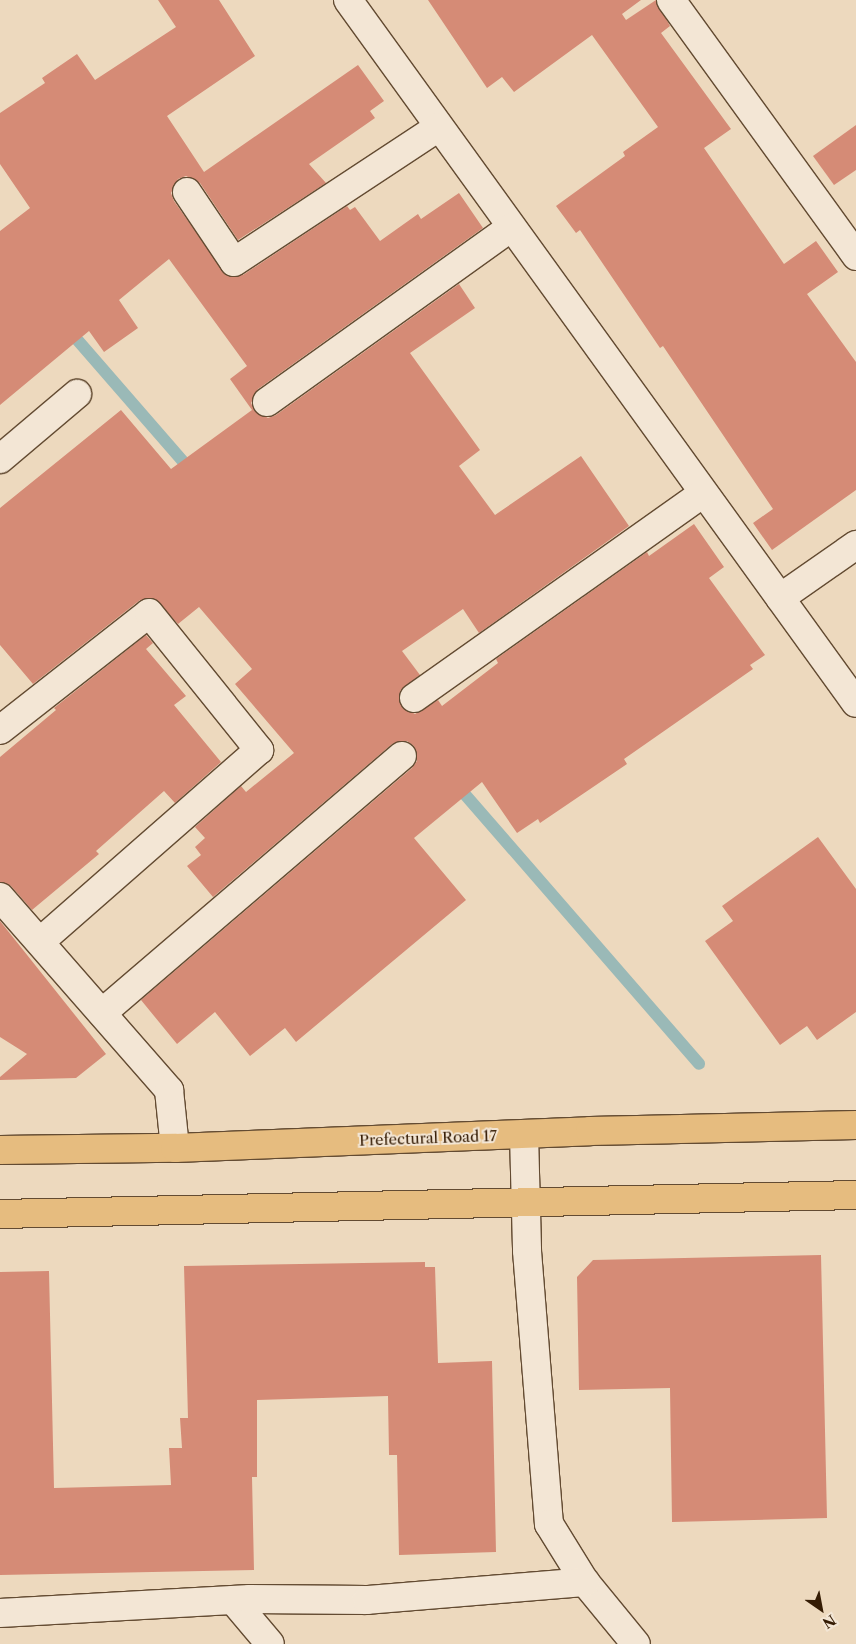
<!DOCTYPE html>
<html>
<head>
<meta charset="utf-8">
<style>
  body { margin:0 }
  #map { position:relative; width:856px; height:1644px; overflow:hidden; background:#edd9be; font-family:"Libre Caslon Text",serif }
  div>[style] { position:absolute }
  .stream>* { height:12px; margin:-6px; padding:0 6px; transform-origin:6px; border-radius:6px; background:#9ab9b7 }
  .building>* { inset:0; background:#d58b76 }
  .roads { filter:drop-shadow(1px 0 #634b32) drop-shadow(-1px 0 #634b32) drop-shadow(0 1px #634b32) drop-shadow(0 -1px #634b32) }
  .minor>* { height:28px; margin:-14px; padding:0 14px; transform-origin:14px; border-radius:14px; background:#f3e6d5 }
  .primary>* { height:28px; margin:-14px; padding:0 14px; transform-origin:14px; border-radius:14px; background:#e6bc7f }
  span { translate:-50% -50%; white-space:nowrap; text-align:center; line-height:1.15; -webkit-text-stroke:4px #f3e6d5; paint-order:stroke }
  .street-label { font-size:15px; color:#351c04 }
  .north { position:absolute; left:796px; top:1584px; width:50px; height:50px; -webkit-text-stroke:4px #f3e6d5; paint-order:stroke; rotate:147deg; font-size:14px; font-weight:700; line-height:20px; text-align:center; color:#351c04 }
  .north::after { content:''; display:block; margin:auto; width:18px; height:22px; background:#351c04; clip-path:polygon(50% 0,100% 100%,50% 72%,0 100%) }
</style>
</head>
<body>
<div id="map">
  <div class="stream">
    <i style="left:67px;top:328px;width:194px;rotate:49deg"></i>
    <i style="left:455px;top:783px;width:372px;rotate:49deg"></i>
  </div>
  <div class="building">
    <i style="clip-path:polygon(158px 0,219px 0,255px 56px,167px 116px,204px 172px,358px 65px,384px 101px,370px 111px,375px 118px,309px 164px,326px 183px,238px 240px,200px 183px,186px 176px,178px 179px,171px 193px,174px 201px,227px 276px,243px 275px,347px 206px,350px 210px,355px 207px,380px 241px,418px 214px,421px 219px,459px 193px,483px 228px,258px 389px,251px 403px,255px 411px,268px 418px,276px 415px,459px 284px,475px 308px,410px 353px,480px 450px,459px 466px,495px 515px,581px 456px,629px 526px,479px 633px,463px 609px,402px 651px,420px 675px,400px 691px,402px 707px,415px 714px,438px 700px,442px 706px,498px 663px,496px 659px,647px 552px,649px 556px,694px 524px,724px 567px,709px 578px,765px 655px,750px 665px,753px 669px,624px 759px,627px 764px,540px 823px,538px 819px,517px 833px,482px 782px,414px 838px,466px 900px,296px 1042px,285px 1028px,250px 1056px,215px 1012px,177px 1044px,141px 1000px,412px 768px,417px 761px,414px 746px,407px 741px,392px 744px,213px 897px,187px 866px,201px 855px,195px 847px,205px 838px,195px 827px,241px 786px,246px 792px,294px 753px,235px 684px,252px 669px,199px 607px,178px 624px,155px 599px,140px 600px,33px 684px,0 645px,0 508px,121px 410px,171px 469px,252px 410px,230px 379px,247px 366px,169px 259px,119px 300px,138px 328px,104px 352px,89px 331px,0 405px,0 231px,30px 208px,0 164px,0 113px,45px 83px,42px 78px,77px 54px,95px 80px,176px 27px)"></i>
    <i style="clip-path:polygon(428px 0,641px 0,622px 14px,626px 20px,656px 0,670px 26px,661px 33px,731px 129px,704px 148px,784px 264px,816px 241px,838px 272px,807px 294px,856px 362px,856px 490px,772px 550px,753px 523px,773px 509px,663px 346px,660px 348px,580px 230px,576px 233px,556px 206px,625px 156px,623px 152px,658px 127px,592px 35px,514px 92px,502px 77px,487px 88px)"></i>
    <i style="clip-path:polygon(856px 125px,856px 170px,834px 185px,813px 156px)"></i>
    <i style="clip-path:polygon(146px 635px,153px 643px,146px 649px,186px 696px,174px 705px,221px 762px,175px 803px,164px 791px,96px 851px,99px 854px,32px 910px,11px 886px,0 882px,0 757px,56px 710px,54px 708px)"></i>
    <i style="clip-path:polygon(818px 837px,856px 889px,856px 1012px,817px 1040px,807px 1026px,780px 1045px,705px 941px,733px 921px,722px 906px)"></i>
    <i style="clip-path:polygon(0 921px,106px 1054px,76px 1078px,0 1080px,0 1077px,27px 1054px,0 1037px)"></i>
    <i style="clip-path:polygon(821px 1255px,827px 1518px,672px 1522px,670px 1388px,579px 1390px,577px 1277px,593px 1260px)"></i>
    <i style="clip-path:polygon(425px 1262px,425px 1267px,435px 1267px,438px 1363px,492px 1361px,496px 1552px,399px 1555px,397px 1455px,389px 1455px,388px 1396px,257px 1400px,257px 1477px,252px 1477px,254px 1570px,0 1575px,0 1272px,49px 1271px,54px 1488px,171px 1485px,169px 1448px,182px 1448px,180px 1418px,188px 1418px,184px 1266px)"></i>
  </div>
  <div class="roads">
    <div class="minor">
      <i style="left:348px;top:0;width:867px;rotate:54.15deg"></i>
      <i style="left:671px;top:0;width:316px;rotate:54.1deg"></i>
      <i style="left:187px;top:192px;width:84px;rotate:56.1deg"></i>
      <i style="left:234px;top:262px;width:245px;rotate:-33.4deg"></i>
      <i style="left:267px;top:402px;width:300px;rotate:-35.6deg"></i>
      <i style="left:0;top:459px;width:101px;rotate:-40.2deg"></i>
      <i style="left:780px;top:598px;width:93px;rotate:-34.9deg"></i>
      <i style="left:414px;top:698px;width:354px;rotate:-35.3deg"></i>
      <i style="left:0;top:730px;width:189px;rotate:-38.1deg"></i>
      <i style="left:149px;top:613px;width:176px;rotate:51.2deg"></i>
      <i style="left:259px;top:750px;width:291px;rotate:138.8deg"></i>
      <i style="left:0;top:897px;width:257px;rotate:48.8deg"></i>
      <i style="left:169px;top:1090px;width:58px;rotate:84.1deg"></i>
      <i style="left:102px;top:1013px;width:395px;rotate:-40.6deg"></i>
      <i style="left:524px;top:1134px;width:117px;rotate:88.5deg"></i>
      <i style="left:527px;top:1251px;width:274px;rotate:85.4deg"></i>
      <i style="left:549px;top:1524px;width:68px;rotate:58.2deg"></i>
      <i style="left:585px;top:1582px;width:80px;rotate:50.6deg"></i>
      <i style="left:233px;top:1600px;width:57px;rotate:49.9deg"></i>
      <i style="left:0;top:1613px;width:250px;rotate:-3.2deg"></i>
      <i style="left:250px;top:1599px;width:117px;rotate:0.5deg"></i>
      <i style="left:367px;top:1600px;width:219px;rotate:-4.7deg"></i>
    </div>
    <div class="primary">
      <i style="left:0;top:1150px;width:175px;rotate:-0.7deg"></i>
      <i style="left:175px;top:1148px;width:415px;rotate:-2.3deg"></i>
      <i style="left:590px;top:1131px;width:266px;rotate:-1.3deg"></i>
      <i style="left:0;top:1214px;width:856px;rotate:-1.27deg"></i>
    </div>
  </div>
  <div class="street-label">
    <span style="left:428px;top:1138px;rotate:-2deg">Prefectural Road 17</span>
  </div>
  <div class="north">N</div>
</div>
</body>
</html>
